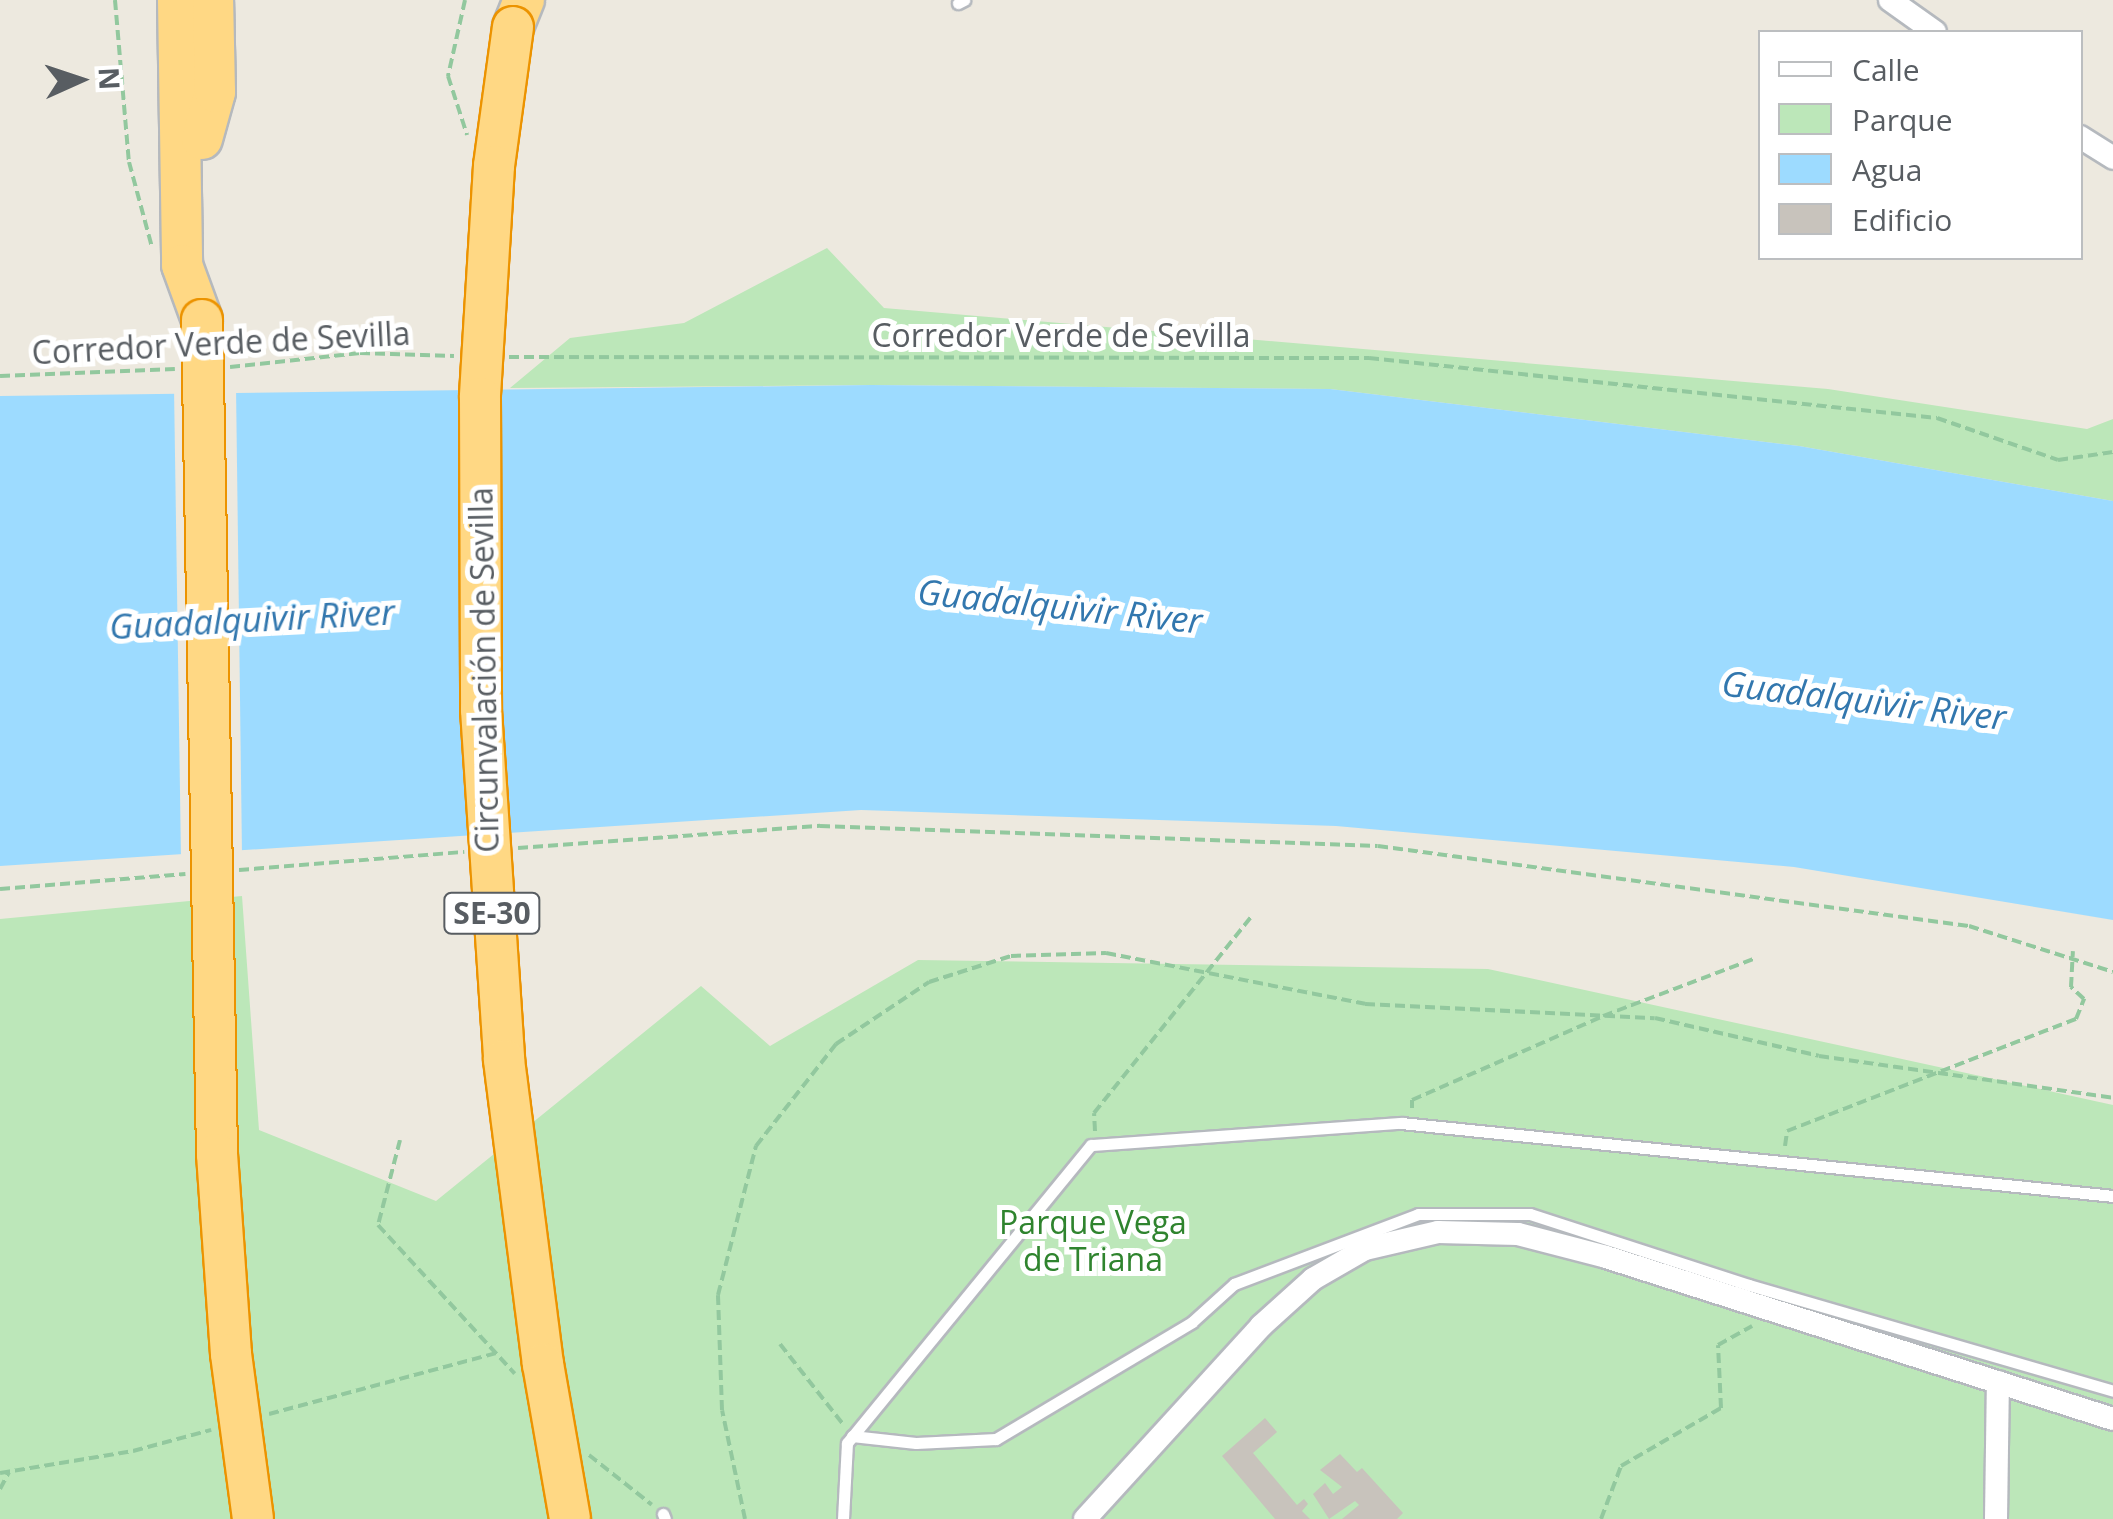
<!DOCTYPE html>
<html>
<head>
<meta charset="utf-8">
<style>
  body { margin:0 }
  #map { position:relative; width:2113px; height:1519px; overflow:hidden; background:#ede9df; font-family:"Open Sans",sans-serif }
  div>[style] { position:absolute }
  .green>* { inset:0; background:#bce7b9 }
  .water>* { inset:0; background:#9ddbff }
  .pier>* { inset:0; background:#ede9df }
  .building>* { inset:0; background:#c8c3bc }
  .path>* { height:4px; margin-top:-2px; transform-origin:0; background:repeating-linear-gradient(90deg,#92c89e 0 10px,transparent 0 15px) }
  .roads { filter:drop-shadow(2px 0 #b5b9be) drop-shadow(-2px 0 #b5b9be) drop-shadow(0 2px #b5b9be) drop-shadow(0 -2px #b5b9be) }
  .service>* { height:11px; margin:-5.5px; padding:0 5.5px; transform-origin:5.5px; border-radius:5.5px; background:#fff }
  .minor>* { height:22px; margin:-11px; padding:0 11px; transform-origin:11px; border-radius:11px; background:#fff }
  .motorway>* { height:40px; margin:-20px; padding:0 20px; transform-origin:20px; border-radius:20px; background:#ffd884 }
  .bridges { filter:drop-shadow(2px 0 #ec9300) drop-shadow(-2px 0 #ec9300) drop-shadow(0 2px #ec9300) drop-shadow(0 -2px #ec9300) }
  .motorway-bridge>* { height:40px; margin:-20px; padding:0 20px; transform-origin:20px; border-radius:20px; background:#ffd884 }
  span { translate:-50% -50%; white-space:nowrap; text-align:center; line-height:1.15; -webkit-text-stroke:10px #fff; paint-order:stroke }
  .shield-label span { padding:2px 8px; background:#fff; border:2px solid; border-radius:8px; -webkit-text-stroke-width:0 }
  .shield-label { font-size:30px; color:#585d62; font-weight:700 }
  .street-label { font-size:32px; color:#585d62 }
  .park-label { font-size:32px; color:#2f842e }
  .water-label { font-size:35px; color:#3277ae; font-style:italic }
  .legend { position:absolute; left:1758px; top:30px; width:325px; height:230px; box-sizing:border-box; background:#fff; border:2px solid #bcbec0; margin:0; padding:12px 18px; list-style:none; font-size:30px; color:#585d62 }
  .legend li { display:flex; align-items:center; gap:20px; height:50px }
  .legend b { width:50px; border:2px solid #bcbec0 }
  .north { position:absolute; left:30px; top:30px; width:100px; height:100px; -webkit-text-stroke:8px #fff; paint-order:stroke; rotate:87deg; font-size:28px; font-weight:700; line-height:40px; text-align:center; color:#585d62 }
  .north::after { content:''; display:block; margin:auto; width:35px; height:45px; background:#585d62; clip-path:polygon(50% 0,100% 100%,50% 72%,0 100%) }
</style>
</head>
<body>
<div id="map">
  <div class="green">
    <i style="clip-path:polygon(827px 248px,884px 308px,1828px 389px,2087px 429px,2113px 419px,2113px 501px,1799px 446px,1330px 389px,871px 385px,510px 388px,570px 338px,684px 323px)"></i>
    <i style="clip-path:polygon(242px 896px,259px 1130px,436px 1201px,701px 986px,770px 1046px,918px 960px,1488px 969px,2113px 1105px,2113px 1519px,0 1519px,0 919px)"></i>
  </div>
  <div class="water">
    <i style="clip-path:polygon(871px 385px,1330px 389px,1799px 446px,2113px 501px,2113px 920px,1794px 867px,1336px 826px,861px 810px,0 866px,0 396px)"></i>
  </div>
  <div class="pier">
    <i style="clip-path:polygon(236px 386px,242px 855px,181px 859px,174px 387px)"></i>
  </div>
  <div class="building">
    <i style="clip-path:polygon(1265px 1418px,1277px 1432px,1253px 1453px,1297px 1505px,1304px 1499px,1308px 1504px,1302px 1511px,1310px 1519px,1275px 1519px,1222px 1456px)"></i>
    <i style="clip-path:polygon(1340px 1454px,1357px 1472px,1362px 1468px,1403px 1513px,1397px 1519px,1342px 1519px,1359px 1505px,1355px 1501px,1329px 1519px,1313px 1494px,1325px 1483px,1333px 1494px,1342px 1487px,1320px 1470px)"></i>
  </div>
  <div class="path">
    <i style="left:115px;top:0;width:163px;rotate:85.1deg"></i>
    <i style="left:129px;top:162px;width:88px;rotate:74.9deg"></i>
    <i style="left:465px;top:0;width:78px;rotate:102.6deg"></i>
    <i style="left:448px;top:76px;width:62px;rotate:72.1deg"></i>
    <i style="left:509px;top:357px;width:860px;rotate:0.07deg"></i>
    <i style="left:1369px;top:358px;width:571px;rotate:6.03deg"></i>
    <i style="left:1937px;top:418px;width:128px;rotate:19.1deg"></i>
    <i style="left:2058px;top:460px;width:56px;rotate:-8.3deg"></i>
    <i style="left:230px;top:367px;width:131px;rotate:-6.1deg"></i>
    <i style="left:360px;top:353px;width:94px;rotate:1.8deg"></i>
    <i style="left:0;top:376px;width:175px;rotate:-2.3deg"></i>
    <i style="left:518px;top:848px;width:303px;rotate:-4.2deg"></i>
    <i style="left:820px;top:826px;width:558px;rotate:2.05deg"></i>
    <i style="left:1378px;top:846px;width:596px;rotate:7.71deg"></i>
    <i style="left:1969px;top:926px;width:151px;rotate:17.7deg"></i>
    <i style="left:239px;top:870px;width:226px;rotate:-4.6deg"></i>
    <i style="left:0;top:889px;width:186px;rotate:-4.6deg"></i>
    <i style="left:1412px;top:1108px;width:8px;rotate:-90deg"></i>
    <i style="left:1412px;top:1100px;width:209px;rotate:-23.7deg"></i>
    <i style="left:1603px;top:1016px;width:164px;rotate:-20.8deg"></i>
    <i style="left:1095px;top:1131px;width:18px;rotate:-93deg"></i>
    <i style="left:1094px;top:1113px;width:253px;rotate:-51.3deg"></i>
    <i style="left:400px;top:1140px;width:88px;rotate:104.5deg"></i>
    <i style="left:378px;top:1225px;width:202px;rotate:47.4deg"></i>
    <i style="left:1785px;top:1146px;width:15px;rotate:-82deg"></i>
    <i style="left:1787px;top:1131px;width:310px;rotate:-21.2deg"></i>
    <i style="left:2076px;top:1019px;width:22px;rotate:-68deg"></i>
    <i style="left:2084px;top:999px;width:18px;rotate:-137deg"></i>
    <i style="left:2071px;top:987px;width:36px;rotate:-87deg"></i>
    <i style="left:780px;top:1344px;width:102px;rotate:51.8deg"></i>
    <i style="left:269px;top:1414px;width:235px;rotate:-15deg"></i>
    <i style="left:589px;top:1455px;width:80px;rotate:38.4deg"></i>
    <i style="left:0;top:1473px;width:135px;rotate:-9.4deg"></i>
    <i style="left:133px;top:1451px;width:81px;rotate:-15.1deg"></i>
    <i style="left:0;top:1489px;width:19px;rotate:-62deg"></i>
    <i style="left:745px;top:1519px;width:111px;rotate:-101.9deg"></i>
    <i style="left:722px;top:1410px;width:115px;rotate:-92deg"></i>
    <i style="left:718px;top:1295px;width:154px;rotate:-75.7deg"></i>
    <i style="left:756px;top:1146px;width:130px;rotate:-51.9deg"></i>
    <i style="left:836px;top:1044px;width:112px;rotate:-33.7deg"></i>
    <i style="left:929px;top:982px;width:86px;rotate:-17.6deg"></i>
    <i style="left:1011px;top:956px;width:95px;rotate:-1.8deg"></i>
    <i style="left:1106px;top:953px;width:264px;rotate:11.1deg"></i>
    <i style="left:1365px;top:1004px;width:290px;rotate:2.8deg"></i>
    <i style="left:1655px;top:1018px;width:168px;rotate:13deg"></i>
    <i style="left:1819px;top:1056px;width:297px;rotate:8.1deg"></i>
    <i style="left:1601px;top:1519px;width:57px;rotate:-69.3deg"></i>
    <i style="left:1621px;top:1466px;width:116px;rotate:-30.1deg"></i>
    <i style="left:1721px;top:1408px;width:63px;rotate:-92.7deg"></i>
    <i style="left:1718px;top:1345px;width:39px;rotate:-29deg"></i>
  </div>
  <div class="roads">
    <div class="service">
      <i style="left:958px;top:3px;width:7px;rotate:-27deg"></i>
      <i style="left:852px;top:1436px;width:64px;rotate:6.2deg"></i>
      <i style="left:916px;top:1443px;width:80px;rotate:-2.9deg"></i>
      <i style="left:996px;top:1439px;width:228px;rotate:-30.8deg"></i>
      <i style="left:1192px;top:1322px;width:57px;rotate:-42.1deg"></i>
      <i style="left:1234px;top:1284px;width:197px;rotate:-20.8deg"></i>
      <i style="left:1418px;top:1214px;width:112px"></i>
      <i style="left:1530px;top:1214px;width:230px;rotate:18deg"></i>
      <i style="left:1749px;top:1285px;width:379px;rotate:16.2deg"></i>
      <i style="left:663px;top:1514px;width:5px;rotate:68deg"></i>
      <i style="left:843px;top:1519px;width:76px;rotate:-87deg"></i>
      <i style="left:847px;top:1443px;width:385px;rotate:-50.7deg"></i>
      <i style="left:1091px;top:1145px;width:311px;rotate:-4.1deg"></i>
      <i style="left:1401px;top:1123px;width:716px;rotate:5.85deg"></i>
    </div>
    <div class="minor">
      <i style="left:1890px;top:0;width:55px;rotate:35.4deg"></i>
      <i style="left:2080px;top:137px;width:39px;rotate:32deg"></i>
      <i style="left:1085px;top:1519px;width:261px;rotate:-47.6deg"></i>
      <i style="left:1261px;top:1326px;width:70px;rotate:-42.1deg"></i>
      <i style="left:1313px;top:1279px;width:60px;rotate:-30deg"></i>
      <i style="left:1365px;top:1249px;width:75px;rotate:-13.1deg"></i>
      <i style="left:1438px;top:1232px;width:80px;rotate:1.4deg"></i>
      <i style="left:1518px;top:1234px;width:91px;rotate:14.6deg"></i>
      <i style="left:1606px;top:1257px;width:532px;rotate:17.72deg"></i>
      <i style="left:1996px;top:1519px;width:137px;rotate:-89.2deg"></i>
    </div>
    <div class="motorway">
      <i style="left:178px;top:0;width:265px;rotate:89.1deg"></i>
      <i style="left:182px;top:265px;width:59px;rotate:70deg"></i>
      <i style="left:513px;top:27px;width:29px;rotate:-68deg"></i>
      <i style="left:202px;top:139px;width:49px;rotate:-74.5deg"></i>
      <i style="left:215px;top:92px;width:92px;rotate:-91.2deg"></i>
    </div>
  </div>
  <div class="bridges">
    <div class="motorway-bridge">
      <i style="left:513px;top:27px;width:140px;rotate:97.8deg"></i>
      <i style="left:494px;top:166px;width:232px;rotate:93.5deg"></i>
      <i style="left:480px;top:398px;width:312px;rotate:89.8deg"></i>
      <i style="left:481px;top:710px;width:351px;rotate:86.2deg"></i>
      <i style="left:504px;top:1060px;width:306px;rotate:82.7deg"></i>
      <i style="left:543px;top:1364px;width:157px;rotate:80.1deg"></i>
      <i style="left:202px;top:320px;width:834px;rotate:88.97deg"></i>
      <i style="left:217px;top:1154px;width:200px;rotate:86deg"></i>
      <i style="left:231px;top:1354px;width:166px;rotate:82.4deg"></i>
    </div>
  </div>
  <div class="shield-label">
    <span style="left:492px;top:913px">SE-30</span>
  </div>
  <div class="street-label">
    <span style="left:1061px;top:335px">Corredor Verde de Sevilla</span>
    <span style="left:221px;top:343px;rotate:-3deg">Corredor Verde de Sevilla</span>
    <span style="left:484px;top:670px;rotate:-91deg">Circunvalación de Sevilla</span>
  </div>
  <div class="park-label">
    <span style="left:1093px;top:1241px">Parque Vega<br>de Triana</span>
  </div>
  <div class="water-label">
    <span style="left:1060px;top:606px;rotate:6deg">Guadalquivir River</span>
    <span style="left:252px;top:619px;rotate:-3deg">Guadalquivir River</span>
    <span style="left:1864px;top:700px;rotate:7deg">Guadalquivir River</span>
  </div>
  <ul class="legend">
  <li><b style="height:12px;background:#fff"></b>Calle</li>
  <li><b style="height:28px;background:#bce7b9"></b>Parque</li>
  <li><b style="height:28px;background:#9ddbff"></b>Agua</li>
  <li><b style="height:28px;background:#c8c3bc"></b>Edificio</li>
  </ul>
  <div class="north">N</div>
</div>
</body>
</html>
